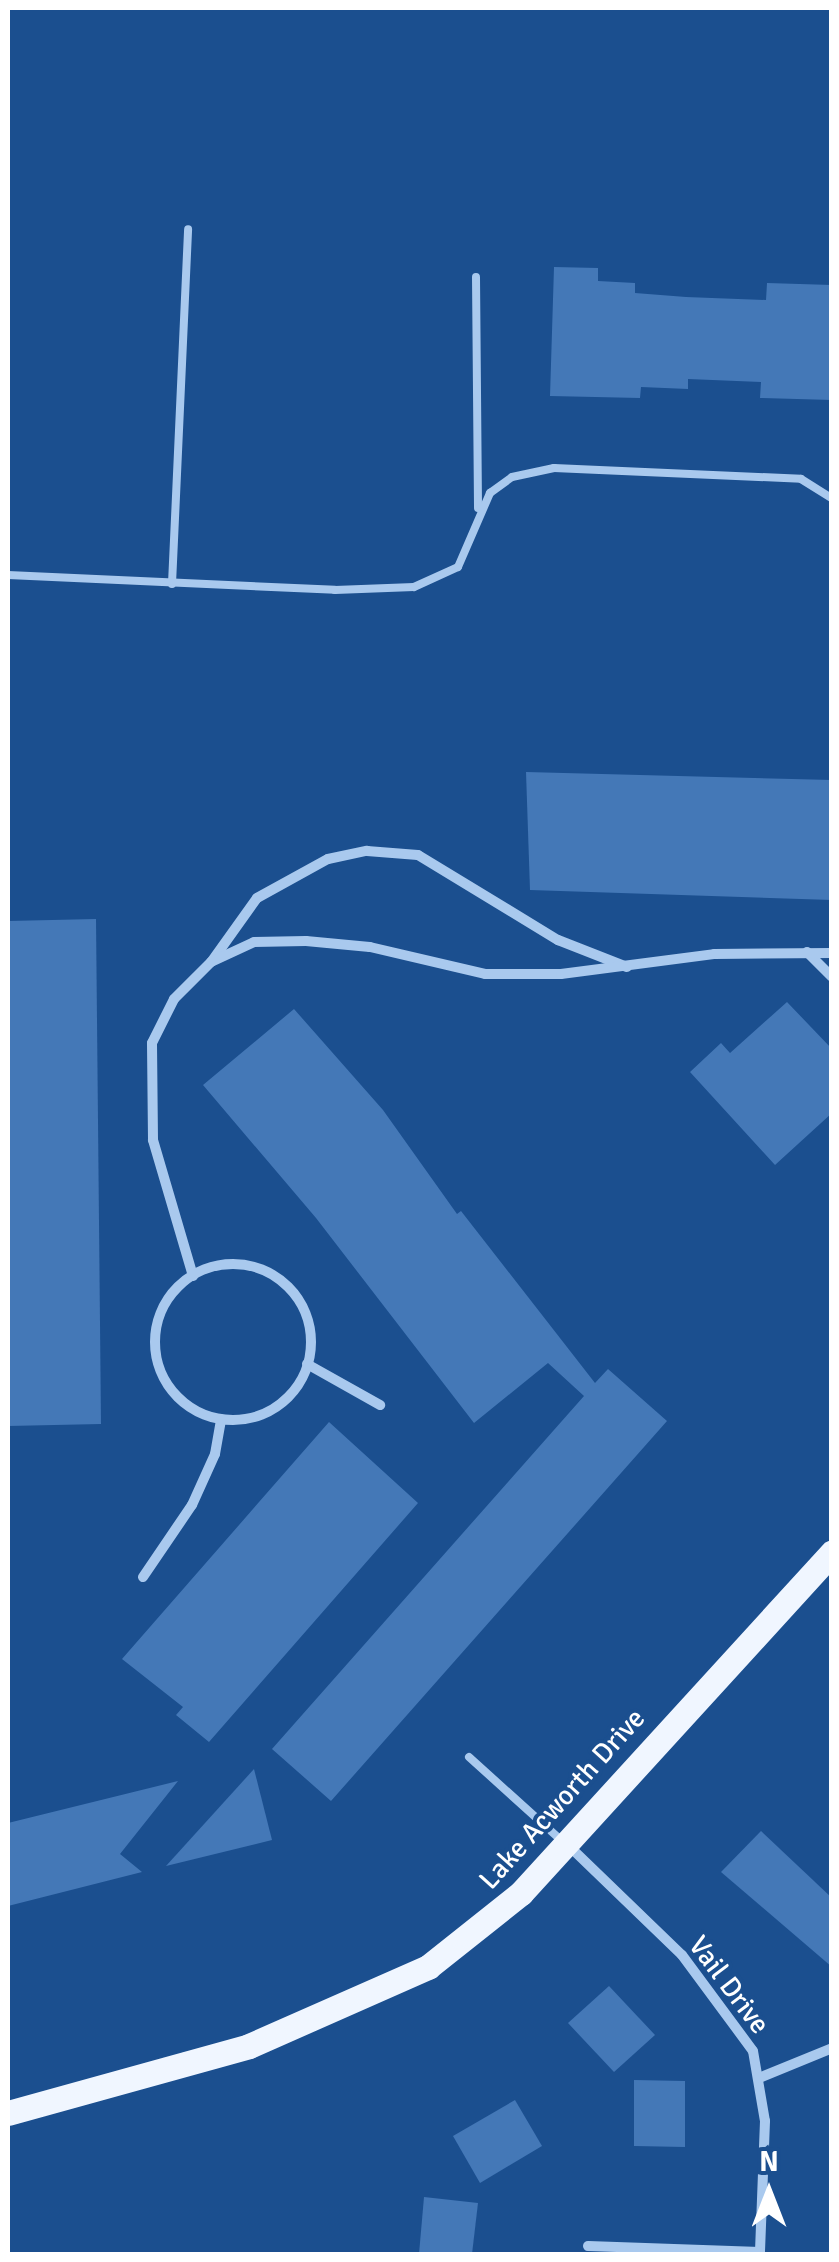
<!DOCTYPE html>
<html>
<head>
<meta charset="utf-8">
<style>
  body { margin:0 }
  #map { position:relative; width:839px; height:2262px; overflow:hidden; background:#1b4f8f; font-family:Signika,sans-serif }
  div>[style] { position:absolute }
  .building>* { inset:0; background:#4478b7 }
  .service>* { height:8px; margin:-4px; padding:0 4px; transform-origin:4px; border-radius:4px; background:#a9c9ee }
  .minor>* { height:10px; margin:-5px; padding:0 5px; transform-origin:5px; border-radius:5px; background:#a9c9ee }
  .minor>.ring { margin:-5px; padding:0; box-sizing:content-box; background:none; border:10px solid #a9c9ee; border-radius:50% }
  .primary>* { height:25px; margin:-12.5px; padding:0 12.5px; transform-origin:12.5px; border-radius:12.5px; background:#f0f6ff }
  span { translate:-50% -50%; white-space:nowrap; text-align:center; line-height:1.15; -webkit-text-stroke:8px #1b4f8f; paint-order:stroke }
  .street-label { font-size:28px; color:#fff }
  .frame { position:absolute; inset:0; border:10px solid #fff; pointer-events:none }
  .north { position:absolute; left:719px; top:2142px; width:100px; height:100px; -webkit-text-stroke:8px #1b4f8f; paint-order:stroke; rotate:0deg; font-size:28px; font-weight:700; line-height:40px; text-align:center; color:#fff }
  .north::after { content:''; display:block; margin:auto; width:35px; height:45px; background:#fff; clip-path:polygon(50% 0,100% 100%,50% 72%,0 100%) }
</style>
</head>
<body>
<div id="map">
  <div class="building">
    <i style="clip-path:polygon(554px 267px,598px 268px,598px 281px,635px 283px,635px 293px,686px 297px,766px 300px,767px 283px,832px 285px,832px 400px,760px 398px,761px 382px,688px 379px,688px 389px,641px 387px,640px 398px,550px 396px)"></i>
    <i style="clip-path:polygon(526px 772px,832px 780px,832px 900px,530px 890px)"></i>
    <i style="clip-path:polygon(96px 919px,101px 1424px,8px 1426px,8px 921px)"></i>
    <i style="clip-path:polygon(787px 1002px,832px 1049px,832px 1113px,775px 1165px,690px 1072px,721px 1043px,730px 1053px)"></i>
    <i style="clip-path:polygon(294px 1009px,383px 1110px,457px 1214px,461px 1211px,595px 1383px,608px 1369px,667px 1421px,331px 1801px,272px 1749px,584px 1396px,548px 1363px,474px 1423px,316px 1218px,203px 1085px)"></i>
    <i style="clip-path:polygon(329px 1422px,418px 1503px,209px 1742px,176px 1715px,183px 1707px,122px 1659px)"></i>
    <i style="clip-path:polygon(254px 1769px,272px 1840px,166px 1866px)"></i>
    <i style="clip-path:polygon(178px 1781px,120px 1854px,142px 1872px,8px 1906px,8px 1823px)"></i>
    <i style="clip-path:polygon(761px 1831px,832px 1898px,832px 1967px,721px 1872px)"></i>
    <i style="clip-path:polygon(609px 1986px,655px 2035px,614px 2072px,568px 2023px)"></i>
    <i style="clip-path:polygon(634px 2080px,685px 2081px,685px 2147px,634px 2146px)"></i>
    <i style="clip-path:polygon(515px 2100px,542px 2146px,480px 2183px,453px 2136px)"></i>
    <i style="clip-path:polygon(424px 2197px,478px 2203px,472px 2254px,419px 2254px)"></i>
  </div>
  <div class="service">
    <i style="left:476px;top:277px;width:231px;rotate:89.5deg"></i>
    <i style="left:8px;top:575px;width:327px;rotate:2.6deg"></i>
    <i style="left:335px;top:590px;width:79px;rotate:-2.2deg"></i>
    <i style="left:414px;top:587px;width:48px;rotate:-24.4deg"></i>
    <i style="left:458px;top:567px;width:81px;rotate:-66.6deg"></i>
    <i style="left:490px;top:493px;width:27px;rotate:-36deg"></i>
    <i style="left:512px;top:477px;width:43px;rotate:-12.1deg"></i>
    <i style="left:554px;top:468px;width:247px;rotate:2.5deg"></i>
    <i style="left:801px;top:479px;width:36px;rotate:32deg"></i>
    <i style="left:172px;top:584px;width:355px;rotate:-87.4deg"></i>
    <i style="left:469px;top:1757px;width:125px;rotate:42.1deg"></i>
  </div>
  <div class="minor">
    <i style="left:807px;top:952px;width:35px;rotate:45deg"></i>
    <i style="left:212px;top:961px;width:77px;rotate:-54.5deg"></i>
    <i style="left:257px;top:898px;width:81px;rotate:-28.8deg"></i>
    <i style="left:328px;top:859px;width:40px;rotate:-12deg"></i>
    <i style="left:367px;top:851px;width:51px;rotate:4.5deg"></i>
    <i style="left:418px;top:855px;width:164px;rotate:31.3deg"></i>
    <i style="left:558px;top:940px;width:74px;rotate:21.4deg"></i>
    <i class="ring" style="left:155px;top:1264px;width:146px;height:146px"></i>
    <i style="left:193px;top:1276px;width:142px;rotate:-106.4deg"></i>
    <i style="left:153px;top:1140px;width:97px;rotate:-90.6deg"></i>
    <i style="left:152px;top:1043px;width:49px;rotate:-63.4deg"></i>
    <i style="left:174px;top:999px;width:52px;rotate:-45deg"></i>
    <i style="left:211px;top:962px;width:47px;rotate:-24.9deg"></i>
    <i style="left:254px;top:942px;width:52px;rotate:-1.1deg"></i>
    <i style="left:306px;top:941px;width:64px;rotate:5.4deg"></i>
    <i style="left:370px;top:947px;width:118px;rotate:13.2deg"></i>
    <i style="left:485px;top:974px;width:76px"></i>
    <i style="left:561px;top:974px;width:154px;rotate:-7.4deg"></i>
    <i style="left:714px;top:954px;width:118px;rotate:-0.5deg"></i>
    <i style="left:307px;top:1364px;width:84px;rotate:29.3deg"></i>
    <i style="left:143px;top:1577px;width:87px;rotate:-55.8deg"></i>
    <i style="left:192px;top:1505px;width:56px;rotate:-65.7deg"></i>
    <i style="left:215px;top:1454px;width:35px;rotate:-80deg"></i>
    <i style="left:568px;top:1845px;width:158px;rotate:44deg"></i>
    <i style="left:682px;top:1955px;width:119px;rotate:53.5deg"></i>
    <i style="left:753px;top:2051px;width:71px;rotate:80.3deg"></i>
    <i style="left:765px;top:2121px;width:133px;rotate:92.2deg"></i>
    <i style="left:759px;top:2078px;width:79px;rotate:-22.3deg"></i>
    <i style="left:588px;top:2246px;width:172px;rotate:2deg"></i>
  </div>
  <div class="primary">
    <i style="left:8px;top:2113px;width:250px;rotate:-15.5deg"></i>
    <i style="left:249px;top:2046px;width:196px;rotate:-23.8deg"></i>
    <i style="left:428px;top:1967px;width:119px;rotate:-38.5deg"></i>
    <i style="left:521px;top:1893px;width:461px;rotate:-47.6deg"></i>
  </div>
  <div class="street-label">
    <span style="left:562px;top:1799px;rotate:-48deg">Lake Acworth Drive</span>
    <span style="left:729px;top:1985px;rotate:53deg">Vail Drive</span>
  </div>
  <div class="frame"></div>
  <div class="north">N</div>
</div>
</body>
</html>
